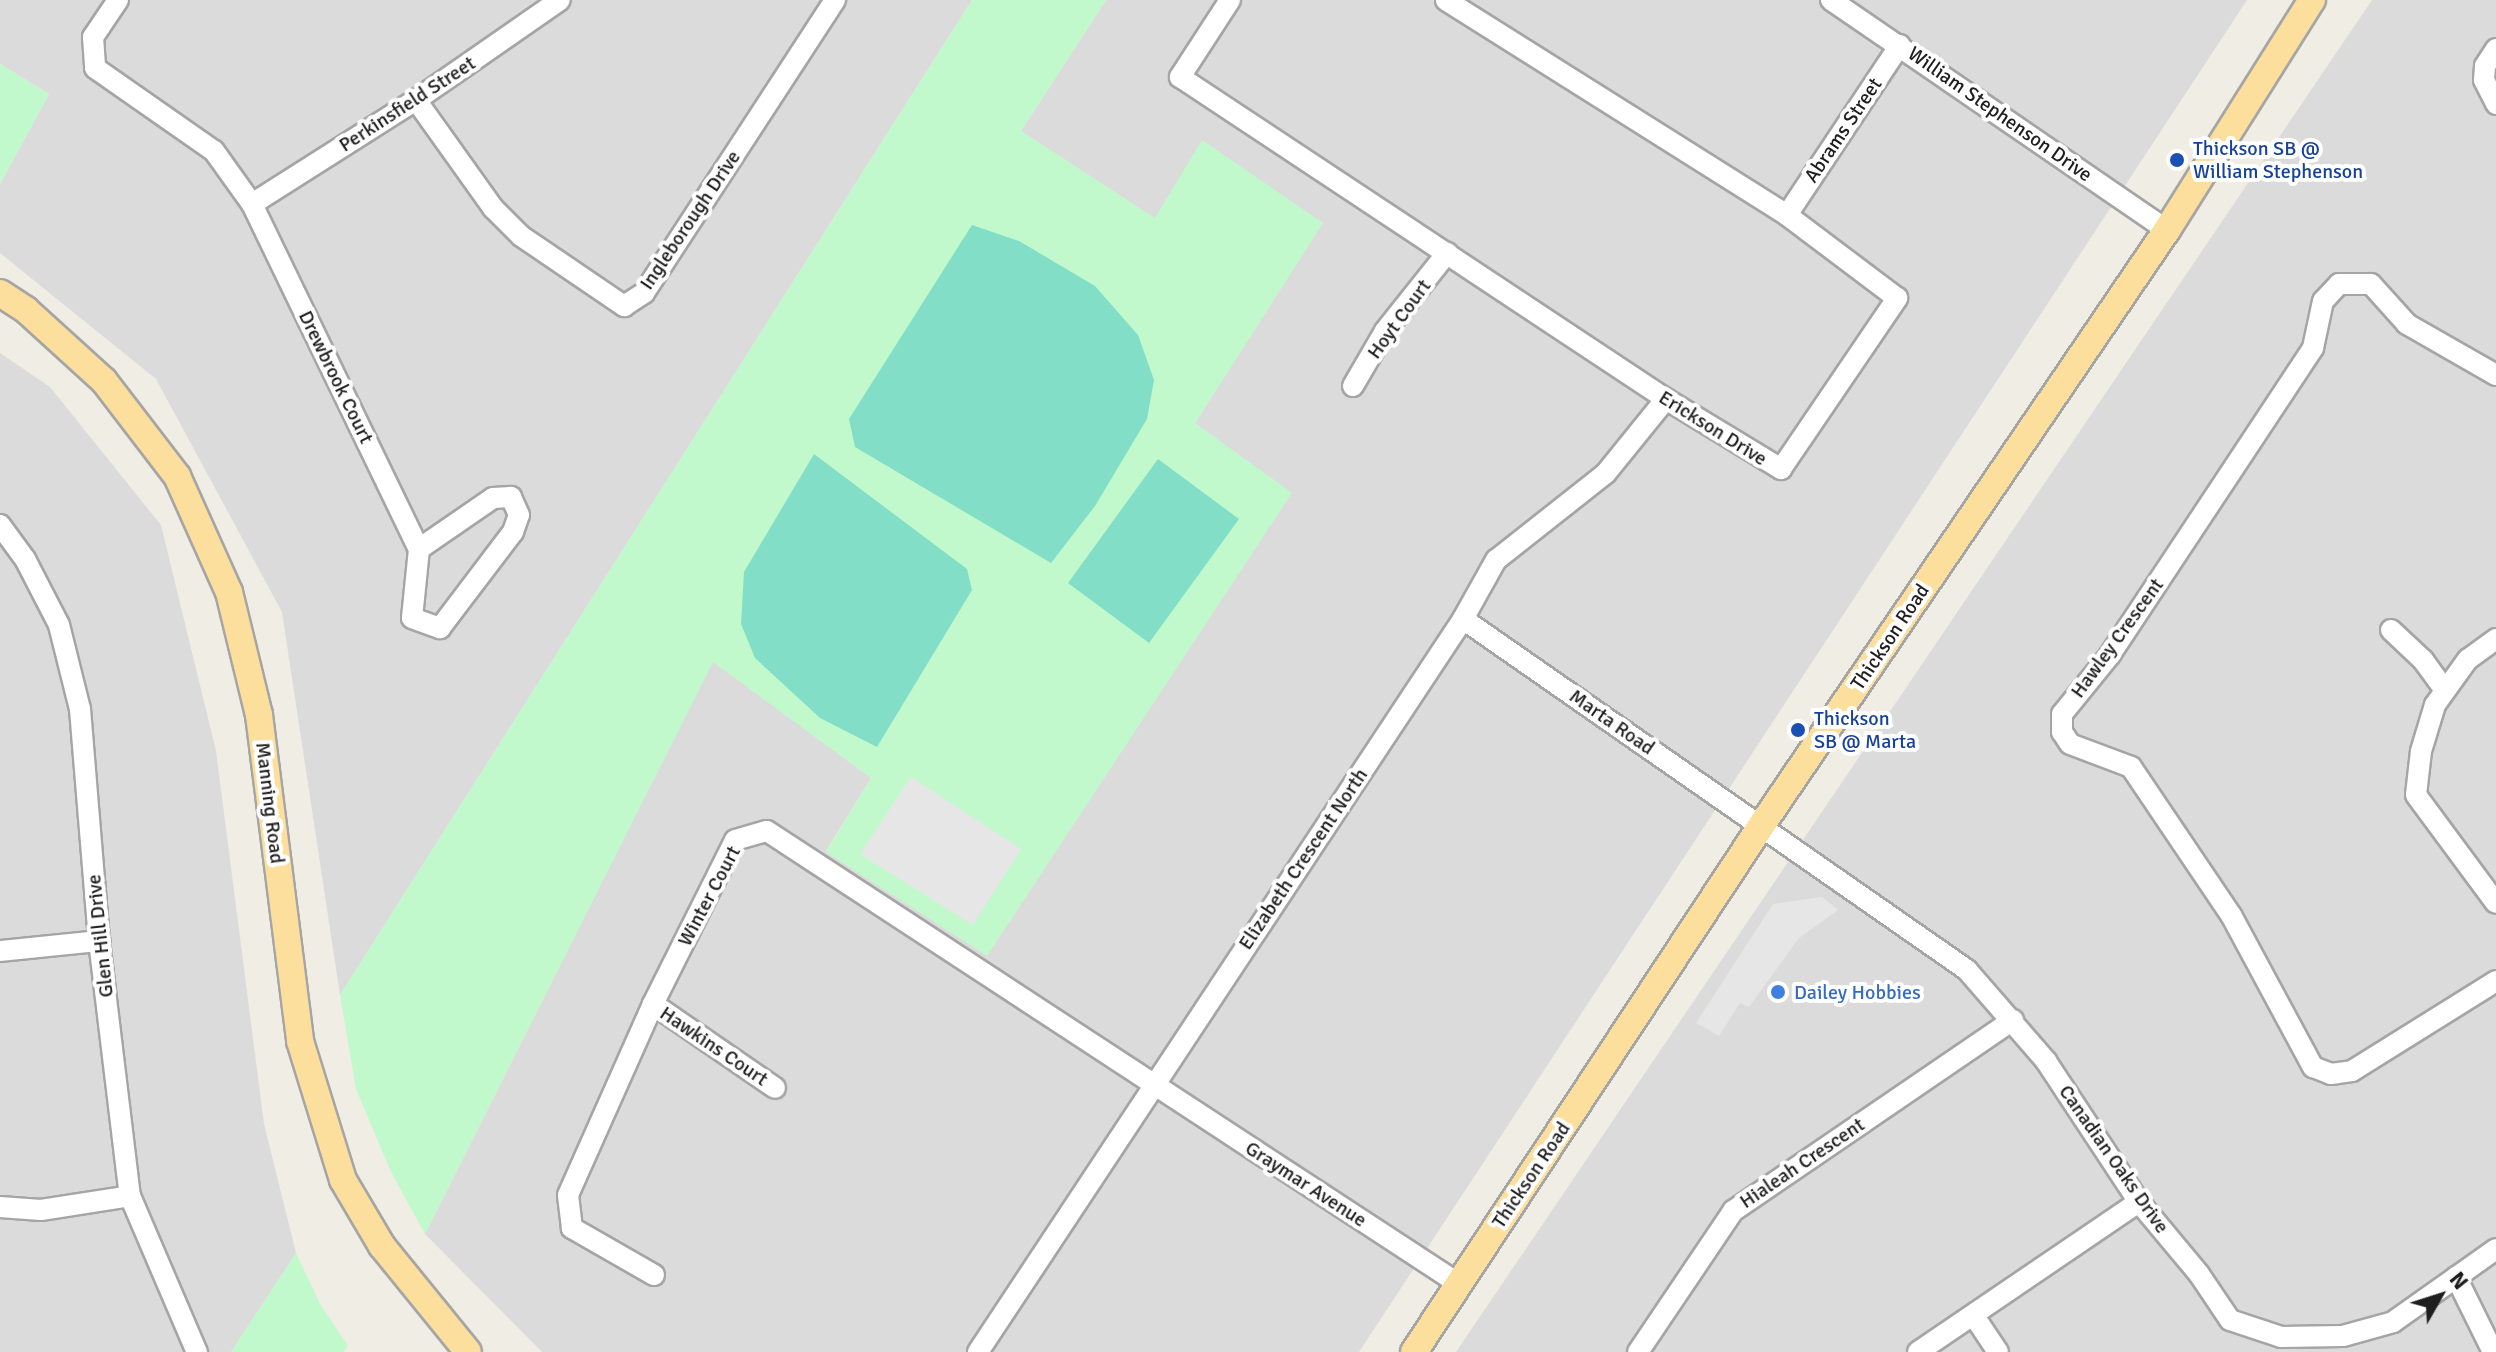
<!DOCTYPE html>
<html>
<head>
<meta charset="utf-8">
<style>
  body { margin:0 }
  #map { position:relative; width:2496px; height:1352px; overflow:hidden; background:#efede4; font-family:Signika,sans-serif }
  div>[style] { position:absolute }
  .residential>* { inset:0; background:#dcdbdb }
  .park>* { inset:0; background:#c1f9cd }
  .pitch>* { inset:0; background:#82dec6 }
  .parking>* { inset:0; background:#e6e6e6 }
  .roads { filter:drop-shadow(2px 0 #a5a5a5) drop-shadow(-2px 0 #a5a5a5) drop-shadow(0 2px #a5a5a5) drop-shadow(0 -2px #a5a5a5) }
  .minor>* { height:20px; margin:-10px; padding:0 10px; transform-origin:10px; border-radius:10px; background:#fff }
  .major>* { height:26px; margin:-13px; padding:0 13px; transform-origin:13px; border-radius:13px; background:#fcde9d }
  .dots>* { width:22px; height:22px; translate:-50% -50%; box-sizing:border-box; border:4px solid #fff; border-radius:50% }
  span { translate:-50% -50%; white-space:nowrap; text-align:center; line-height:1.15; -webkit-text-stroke:8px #fff; paint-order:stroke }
  .street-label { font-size:20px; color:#1e1e1e }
  .transit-label { font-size:20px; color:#164399 }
  .left { translate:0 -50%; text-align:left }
  .shop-label { font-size:20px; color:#366cbe }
  .north { position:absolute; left:2400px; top:1256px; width:80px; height:80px; -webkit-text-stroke:6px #fff; paint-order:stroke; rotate:51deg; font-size:22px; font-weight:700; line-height:32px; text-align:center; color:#1e1e1e }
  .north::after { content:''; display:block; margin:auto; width:28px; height:36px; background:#1e1e1e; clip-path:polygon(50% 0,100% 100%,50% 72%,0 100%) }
</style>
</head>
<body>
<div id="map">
  <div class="residential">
    <i style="clip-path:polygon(0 0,972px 0,340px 995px,282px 612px,156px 379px,0 253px,0 184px,49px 94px,0 64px)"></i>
    <i style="clip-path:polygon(1106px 0,2247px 0,1359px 1352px,542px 1352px,425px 1234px,713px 661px,871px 778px,826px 851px,1291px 494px,1195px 423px,1323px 222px,1155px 219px,1021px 131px)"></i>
    <i style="clip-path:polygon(2372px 0,2496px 0,2496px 1352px,1456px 1352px)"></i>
    <i style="clip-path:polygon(0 353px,50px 387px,161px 525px,216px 751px,264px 1124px,296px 1253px,231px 1352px,0 1352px)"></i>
  </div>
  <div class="park">
    <i style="clip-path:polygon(972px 0,1106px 0,1021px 131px,1155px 218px,1202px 140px,1323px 223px,1195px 423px,1292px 493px,987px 956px,826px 852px,871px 778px,713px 662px,425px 1234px,391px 1172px,356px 1089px,340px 995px)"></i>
    <i style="clip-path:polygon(0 64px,49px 94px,0 184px)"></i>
    <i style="clip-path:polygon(296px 1253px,320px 1304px,348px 1346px,343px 1352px,231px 1352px)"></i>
  </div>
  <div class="pitch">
    <i style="clip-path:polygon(972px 225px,1019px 241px,1095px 286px,1138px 335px,1154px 380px,1147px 419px,1095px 506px,1051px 563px,855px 447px,849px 419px)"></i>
    <i style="clip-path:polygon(814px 454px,967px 569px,972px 590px,877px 747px,820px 718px,755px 658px,741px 624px,744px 572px)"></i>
    <i style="clip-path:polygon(1158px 459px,1239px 519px,1149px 643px,1068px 583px)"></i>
  </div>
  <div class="parking">
    <i style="clip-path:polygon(911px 777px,1021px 849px,973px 925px,860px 854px)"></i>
    <i style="clip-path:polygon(1822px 897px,1838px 910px,1799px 938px,1749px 1007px,1740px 1003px,1719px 1036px,1696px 1023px,1773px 904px)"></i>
  </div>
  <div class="roads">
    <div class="minor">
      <i style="left:118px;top:0;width:45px;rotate:124deg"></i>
      <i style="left:93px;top:37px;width:31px;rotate:86deg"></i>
      <i style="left:95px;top:68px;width:145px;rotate:34.9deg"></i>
      <i style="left:214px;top:151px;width:65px;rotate:54.4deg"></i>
      <i style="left:252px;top:204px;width:383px;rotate:64.2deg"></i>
      <i style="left:419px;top:549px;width:69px;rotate:95.8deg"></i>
      <i style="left:412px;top:618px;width:30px;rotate:20deg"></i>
      <i style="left:440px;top:628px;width:121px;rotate:-52.8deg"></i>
      <i style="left:513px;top:532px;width:18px;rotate:-71deg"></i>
      <i style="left:519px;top:515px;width:20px;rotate:-114deg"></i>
      <i style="left:511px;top:497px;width:18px;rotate:177deg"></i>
      <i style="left:493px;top:498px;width:90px;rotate:145.4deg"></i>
      <i style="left:1230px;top:0;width:92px;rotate:123deg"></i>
      <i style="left:1180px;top:77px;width:583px;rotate:33.53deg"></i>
      <i style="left:1666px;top:399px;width:135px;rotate:31.3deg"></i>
      <i style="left:1781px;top:469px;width:207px;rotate:-55.8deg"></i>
      <i style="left:1897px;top:298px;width:138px;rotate:-143deg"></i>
      <i style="left:1787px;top:215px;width:403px;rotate:-147.8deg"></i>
      <i style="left:1831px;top:0;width:407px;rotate:34.4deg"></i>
      <i style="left:2496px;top:49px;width:20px;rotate:123deg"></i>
      <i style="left:2485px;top:66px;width:14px;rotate:94deg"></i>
      <i style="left:2484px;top:80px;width:27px;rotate:63deg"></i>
      <i style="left:416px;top:100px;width:133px;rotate:54.5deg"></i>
      <i style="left:493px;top:208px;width:40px;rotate:45deg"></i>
      <i style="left:521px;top:236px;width:125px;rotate:34.2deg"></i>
      <i style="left:624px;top:306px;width:24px;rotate:-33deg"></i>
      <i style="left:644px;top:293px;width:350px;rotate:-56.9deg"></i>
      <i style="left:252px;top:204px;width:194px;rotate:-32.4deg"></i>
      <i style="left:416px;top:100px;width:175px;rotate:-34.8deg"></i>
      <i style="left:1787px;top:215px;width:204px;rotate:-56.4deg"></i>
      <i style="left:2496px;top:375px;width:103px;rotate:-150.2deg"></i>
      <i style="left:2407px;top:324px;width:54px;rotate:-132deg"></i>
      <i style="left:2371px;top:284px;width:32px;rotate:180deg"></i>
      <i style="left:2339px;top:284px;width:23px;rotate:133deg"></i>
      <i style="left:2323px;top:301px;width:48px;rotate:102deg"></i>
      <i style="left:2313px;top:348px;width:368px;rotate:123.5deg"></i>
      <i style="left:2110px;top:655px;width:76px;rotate:129.1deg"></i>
      <i style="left:2062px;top:714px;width:18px;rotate:90deg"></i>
      <i style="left:2062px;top:732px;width:14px;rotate:56deg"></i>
      <i style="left:2070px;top:744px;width:65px;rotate:20.7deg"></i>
      <i style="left:2131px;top:767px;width:179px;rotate:56deg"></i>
      <i style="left:2231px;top:915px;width:173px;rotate:61.7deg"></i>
      <i style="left:2313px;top:1067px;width:19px;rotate:21deg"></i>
      <i style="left:2331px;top:1074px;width:21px;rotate:-8deg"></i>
      <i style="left:2352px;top:1071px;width:170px;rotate:-32deg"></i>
      <i style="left:1353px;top:386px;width:64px;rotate:-59.8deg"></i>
      <i style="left:1385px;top:331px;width:100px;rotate:-51.5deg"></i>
      <i style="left:0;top:525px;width:42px;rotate:53.7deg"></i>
      <i style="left:25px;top:559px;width:74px;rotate:62.7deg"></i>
      <i style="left:59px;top:625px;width:87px;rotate:76deg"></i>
      <i style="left:80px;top:709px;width:233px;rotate:85.3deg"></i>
      <i style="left:99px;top:941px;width:257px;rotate:83.1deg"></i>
      <i style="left:130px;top:1196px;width:170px;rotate:66.8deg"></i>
      <i style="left:1463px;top:619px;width:614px;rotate:34.85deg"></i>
      <i style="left:1967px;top:970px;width:121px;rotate:49deg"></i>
      <i style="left:2046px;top:1061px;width:169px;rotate:56.6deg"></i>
      <i style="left:2139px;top:1202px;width:94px;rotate:50.2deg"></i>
      <i style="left:2199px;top:1274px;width:55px;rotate:56deg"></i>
      <i style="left:2230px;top:1320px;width:54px;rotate:18.4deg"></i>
      <i style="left:2281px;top:1337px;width:62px;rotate:-0.9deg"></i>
      <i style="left:2343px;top:1336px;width:52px;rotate:-15.6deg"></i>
      <i style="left:2393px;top:1322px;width:126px;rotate:-35.3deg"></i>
      <i style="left:2391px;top:630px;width:44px;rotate:43.2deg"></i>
      <i style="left:2423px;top:660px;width:37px;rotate:54deg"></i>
      <i style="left:2496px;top:639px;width:34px;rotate:144deg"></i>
      <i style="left:2468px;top:659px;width:57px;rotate:125.7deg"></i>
      <i style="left:2435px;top:705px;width:48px;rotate:106.9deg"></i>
      <i style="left:2421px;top:751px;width:44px;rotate:96.5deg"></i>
      <i style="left:2416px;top:795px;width:134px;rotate:53.5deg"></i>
      <i style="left:0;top:951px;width:100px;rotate:-5.8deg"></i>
      <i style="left:653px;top:1004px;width:148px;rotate:34.5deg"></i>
      <i style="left:0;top:1207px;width:41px;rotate:4.2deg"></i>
      <i style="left:41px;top:1210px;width:90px;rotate:-8.9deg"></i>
      <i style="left:654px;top:1275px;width:95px;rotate:-150.2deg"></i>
      <i style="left:572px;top:1228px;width:33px;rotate:-97deg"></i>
      <i style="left:568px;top:1195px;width:209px;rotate:-66deg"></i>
      <i style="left:653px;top:1004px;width:183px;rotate:-63.4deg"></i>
      <i style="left:735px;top:840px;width:33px;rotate:-16deg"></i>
      <i style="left:767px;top:831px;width:827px;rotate:33.21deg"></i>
      <i style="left:2456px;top:1277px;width:84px;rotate:63.7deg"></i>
      <i style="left:1974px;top:1316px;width:43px;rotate:56.3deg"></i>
      <i style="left:978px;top:1352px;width:879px;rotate:-56.51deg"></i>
      <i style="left:1463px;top:619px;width:68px;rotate:-60.8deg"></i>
      <i style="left:1496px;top:560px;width:140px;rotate:-38.3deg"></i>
      <i style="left:1606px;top:473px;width:95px;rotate:-51deg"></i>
      <i style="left:1638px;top:1352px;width:170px;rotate:-56deg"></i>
      <i style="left:1733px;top:1211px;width:339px;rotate:-34.3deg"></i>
      <i style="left:1918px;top:1352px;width:267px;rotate:-34.2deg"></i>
    </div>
    <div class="major">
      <i style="left:0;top:293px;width:31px;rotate:33deg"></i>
      <i style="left:26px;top:310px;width:105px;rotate:42.3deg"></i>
      <i style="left:104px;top:381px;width:120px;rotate:52.5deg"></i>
      <i style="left:177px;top:476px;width:127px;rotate:65.9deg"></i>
      <i style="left:229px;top:592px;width:127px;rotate:76.3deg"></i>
      <i style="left:259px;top:715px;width:329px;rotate:82.8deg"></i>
      <i style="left:300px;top:1041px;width:145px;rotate:72.8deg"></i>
      <i style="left:343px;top:1180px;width:77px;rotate:59.4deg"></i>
      <i style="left:382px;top:1246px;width:136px;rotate:50.9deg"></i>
      <i style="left:1414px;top:1352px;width:630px;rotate:-56.59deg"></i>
      <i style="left:1761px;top:826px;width:721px;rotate:-55.74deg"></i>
      <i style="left:2167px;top:230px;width:272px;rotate:-57.8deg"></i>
    </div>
  </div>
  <div class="dots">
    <i style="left:2177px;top:160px;background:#1a4fb4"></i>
    <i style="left:1798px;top:730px;background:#1a4fb4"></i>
    <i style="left:1778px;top:992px;background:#3f7fe0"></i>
  </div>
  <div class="street-label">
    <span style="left:407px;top:104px;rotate:-33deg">Perkinsfield Street</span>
    <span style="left:2000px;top:114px;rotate:35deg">William Stephenson Drive</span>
    <span style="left:1843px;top:130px;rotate:-56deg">Abrams Street</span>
    <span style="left:690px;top:220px;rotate:-56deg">Ingleborough Drive</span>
    <span style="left:1399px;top:319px;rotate:-54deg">Hoyt Court</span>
    <span style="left:336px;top:377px;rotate:64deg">Drewbrook Court</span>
    <span style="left:1713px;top:428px;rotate:32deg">Erickson Drive</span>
    <span style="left:1890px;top:637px;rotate:-56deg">Thickson Road</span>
    <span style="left:2117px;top:638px;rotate:-54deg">Hawley Crescent</span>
    <span style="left:1612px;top:722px;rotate:35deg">Marta Road</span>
    <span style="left:270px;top:803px;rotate:83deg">Manning Road</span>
    <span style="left:1303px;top:859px;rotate:-56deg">Elizabeth Crescent North</span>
    <span style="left:709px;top:896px;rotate:-62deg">Winter Court</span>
    <span style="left:100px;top:936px;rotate:-96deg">Glen Hill Drive</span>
    <span style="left:714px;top:1046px;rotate:34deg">Hawkins Court</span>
    <span style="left:2114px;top:1159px;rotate:55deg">Canadian Oaks Drive</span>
    <span style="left:1802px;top:1163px;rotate:-34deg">Hialeah Crescent</span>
    <span style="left:1531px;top:1175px;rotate:-56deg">Thickson Road</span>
    <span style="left:1306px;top:1184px;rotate:33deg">Graymar Avenue</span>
  </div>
  <div class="transit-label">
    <span class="left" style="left:2193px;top:160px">Thickson SB @<br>William Stephenson</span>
    <span class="left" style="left:1814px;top:730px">Thickson<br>SB @ Marta</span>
  </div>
  <div class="shop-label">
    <span class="left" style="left:1794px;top:992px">Dailey Hobbies</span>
  </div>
  <div class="north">N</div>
</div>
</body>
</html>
